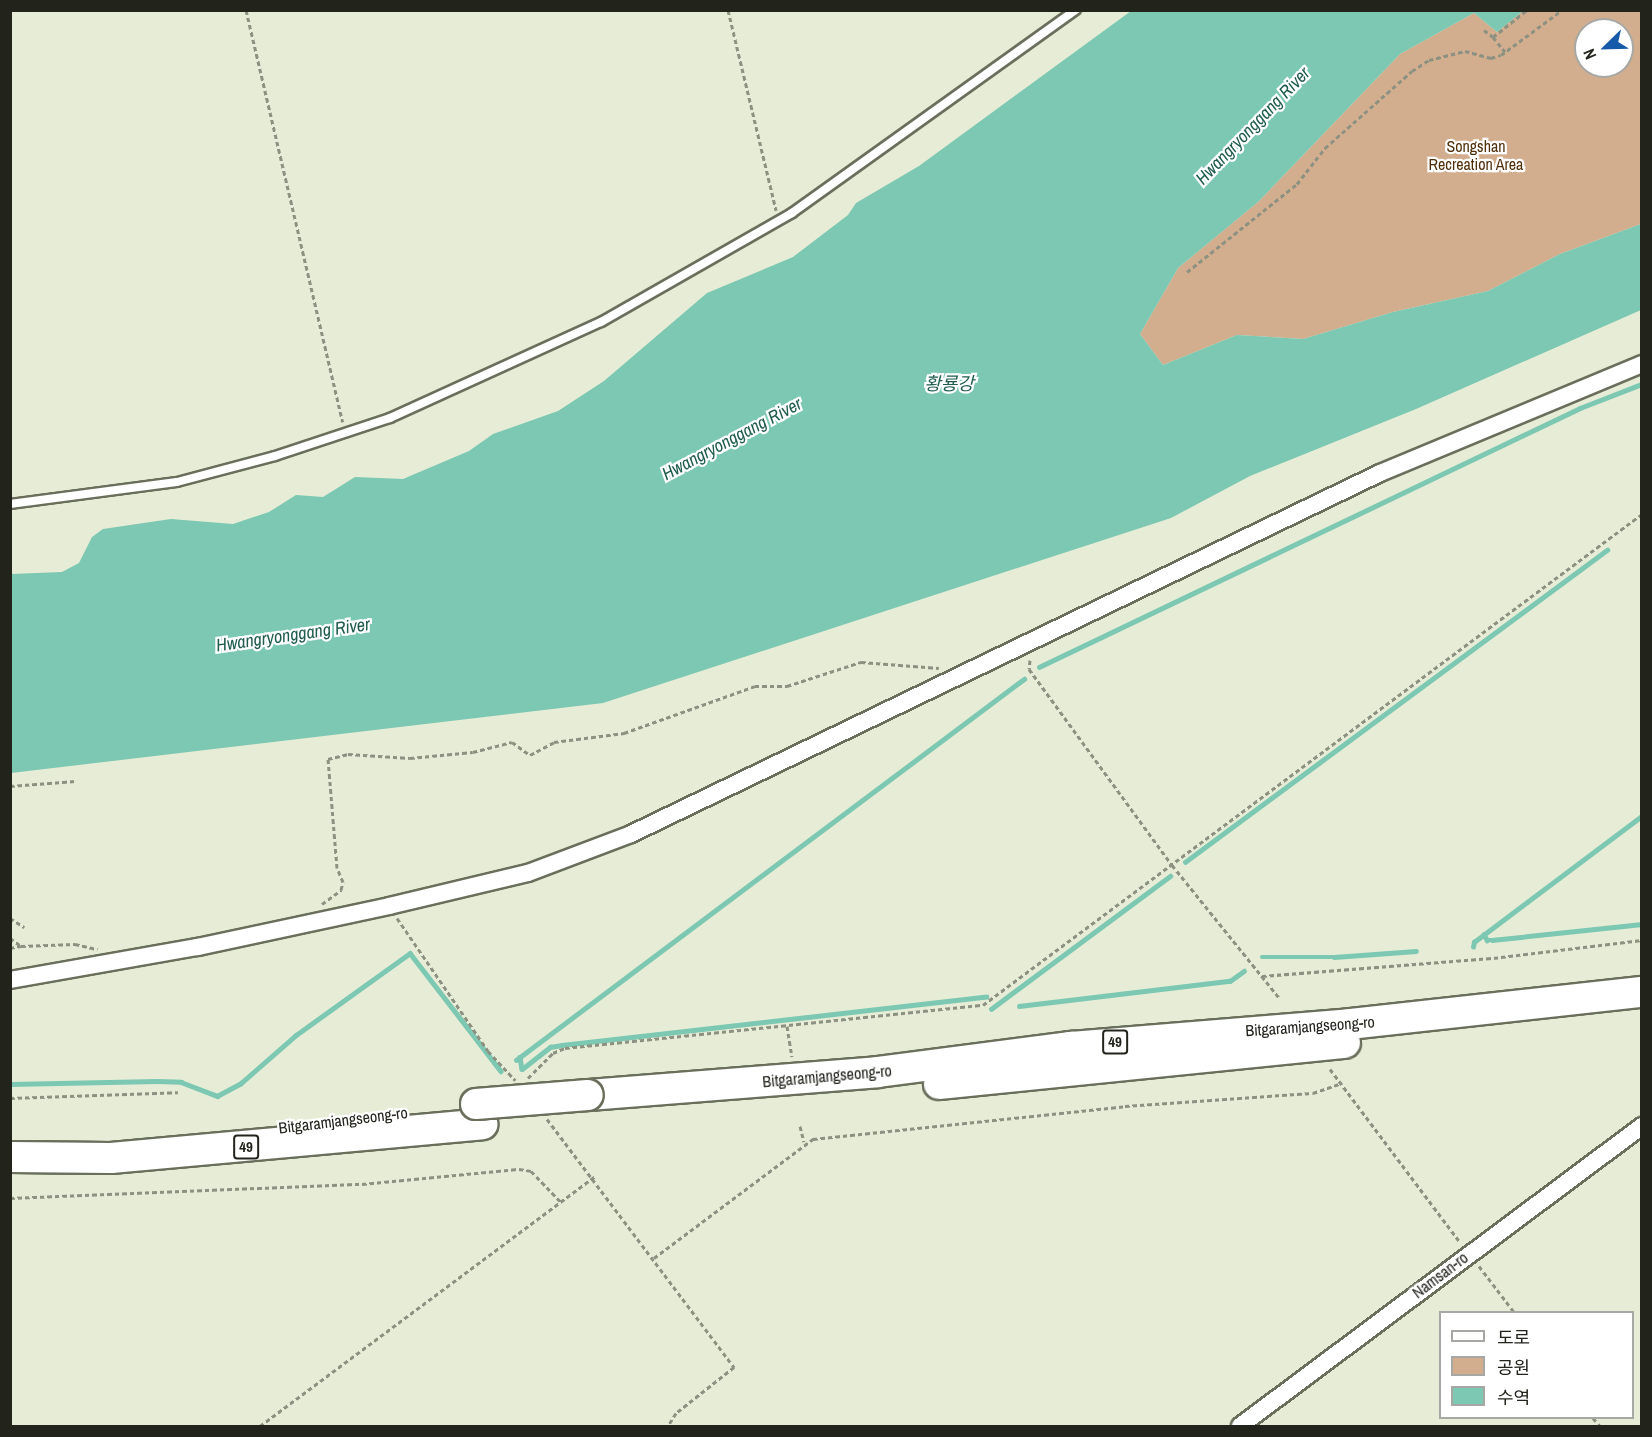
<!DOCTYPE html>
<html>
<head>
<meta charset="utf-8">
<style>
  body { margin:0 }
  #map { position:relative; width:1652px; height:1437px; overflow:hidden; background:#e6ecd6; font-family:"Archivo Narrow","Noto Sans KR",sans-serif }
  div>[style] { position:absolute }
  .green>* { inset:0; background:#d2ae8e }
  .water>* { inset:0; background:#7cc8b2 }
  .stream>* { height:4.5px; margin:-2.25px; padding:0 2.25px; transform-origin:2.25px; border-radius:2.25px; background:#7cc8b2 }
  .path>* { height:3px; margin-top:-1.5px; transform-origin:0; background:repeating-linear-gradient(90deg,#8d9181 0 4.5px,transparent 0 7.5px) }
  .roads { filter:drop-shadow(2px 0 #6a6f5c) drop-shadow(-2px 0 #6a6f5c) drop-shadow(0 2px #6a6f5c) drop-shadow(0 -2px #6a6f5c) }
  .lane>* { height:8px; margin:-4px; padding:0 4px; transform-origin:4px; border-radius:4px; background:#fff }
  .street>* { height:16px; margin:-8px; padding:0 8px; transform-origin:8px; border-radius:8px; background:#fff }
  .highway>* { height:30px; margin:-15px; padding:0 15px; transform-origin:15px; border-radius:15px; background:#fff }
  .bridges { filter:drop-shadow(2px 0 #6a6f5c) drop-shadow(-2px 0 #6a6f5c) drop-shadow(0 2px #6a6f5c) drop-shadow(0 -2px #6a6f5c) }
  .highway-bridge>* { height:30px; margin:-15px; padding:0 15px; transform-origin:15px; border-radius:15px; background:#fff }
  span { translate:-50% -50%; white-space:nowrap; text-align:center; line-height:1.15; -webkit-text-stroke:4.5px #fff; paint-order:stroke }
  .shield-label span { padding:2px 4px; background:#fff; border:2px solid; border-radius:4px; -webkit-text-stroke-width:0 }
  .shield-label { font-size:15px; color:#22241c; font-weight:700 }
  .park-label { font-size:16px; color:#4f2f0b }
  .street-label { font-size:16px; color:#22241c }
  .water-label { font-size:18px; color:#1f5c4d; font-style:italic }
  .frame { position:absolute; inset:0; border:12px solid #22241c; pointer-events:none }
  .legend { position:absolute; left:1439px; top:1311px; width:195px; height:108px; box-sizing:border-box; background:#fff; border:2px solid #a7a7a4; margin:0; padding:8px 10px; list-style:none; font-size:18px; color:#22241c }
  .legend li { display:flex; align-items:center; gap:12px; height:30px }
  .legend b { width:30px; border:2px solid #a7a7a4 }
  .north { position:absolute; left:1574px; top:18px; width:60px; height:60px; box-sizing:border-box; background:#fff; border:2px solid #a7a7a4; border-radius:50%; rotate:247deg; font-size:16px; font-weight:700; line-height:24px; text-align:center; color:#22241c }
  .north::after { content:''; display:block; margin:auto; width:21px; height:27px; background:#1559a8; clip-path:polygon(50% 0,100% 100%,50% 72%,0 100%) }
</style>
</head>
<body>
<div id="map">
  <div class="green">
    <i style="clip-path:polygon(evenodd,1523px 11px,1641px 11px,1641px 224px,1560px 254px,1488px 291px,1393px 312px,1303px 339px,1237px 335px,1163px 365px,1140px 334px,1178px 268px,1258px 202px,1400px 54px,1474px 13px,1497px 32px,1523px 11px,1586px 30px,1622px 30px,1622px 66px,1586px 66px,1586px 30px)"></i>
  </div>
  <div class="water">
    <i style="clip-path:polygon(1131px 11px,1523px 11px,1497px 32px,1474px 13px,1400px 54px,1258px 202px,1178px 268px,1140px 334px,1163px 365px,1237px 335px,1303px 339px,1393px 312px,1488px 291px,1560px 254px,1641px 224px,1641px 310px,1416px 409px,1250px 476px,1171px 518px,603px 703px,11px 773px,11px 574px,62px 572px,79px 563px,92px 537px,103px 529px,171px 519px,233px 524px,269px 512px,296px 495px,323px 497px,355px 477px,403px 479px,469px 451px,493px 434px,558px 411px,604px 381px,707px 293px,793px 257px,848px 215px,856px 203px,919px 166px)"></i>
  </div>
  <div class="stream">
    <i style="left:1039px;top:667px;width:600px;rotate:-25.58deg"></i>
    <i style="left:1580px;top:408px;width:66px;rotate:-21.2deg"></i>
    <i style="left:1185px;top:862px;width:525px;rotate:-36.48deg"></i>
    <i style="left:1484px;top:934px;width:7px;rotate:63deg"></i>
    <i style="left:1487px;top:940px;width:5px"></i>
    <i style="left:1492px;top:940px;width:151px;rotate:-6.1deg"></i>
    <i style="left:1473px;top:947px;width:5px;rotate:-79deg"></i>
    <i style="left:1474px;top:942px;width:210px;rotate:-36.9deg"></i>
    <i style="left:1262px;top:957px;width:72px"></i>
    <i style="left:1334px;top:957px;width:82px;rotate:-4.2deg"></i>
    <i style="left:1019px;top:1006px;width:212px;rotate:-6.8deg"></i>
    <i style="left:1230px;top:981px;width:17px;rotate:-36deg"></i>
    <i style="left:991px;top:1009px;width:223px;rotate:-36.6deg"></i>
    <i style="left:520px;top:1057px;width:12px;rotate:81deg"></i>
    <i style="left:522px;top:1069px;width:36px;rotate:-38deg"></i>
    <i style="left:550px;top:1047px;width:12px;rotate:-9deg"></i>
    <i style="left:562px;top:1045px;width:427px;rotate:-6.5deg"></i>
    <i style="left:516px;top:1060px;width:635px;rotate:-36.87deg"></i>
    <i style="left:10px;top:1084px;width:147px;rotate:-1.2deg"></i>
    <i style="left:157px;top:1081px;width:24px;rotate:2deg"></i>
    <i style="left:181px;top:1082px;width:39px;rotate:21deg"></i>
    <i style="left:217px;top:1096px;width:26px;rotate:-28deg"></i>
    <i style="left:240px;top:1084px;width:74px;rotate:-41.2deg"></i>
    <i style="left:296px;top:1035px;width:140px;rotate:-35.7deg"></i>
    <i style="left:410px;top:953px;width:149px;rotate:52.4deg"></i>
  </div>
  <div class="path">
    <i style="left:246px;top:10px;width:423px;rotate:76.8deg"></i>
    <i style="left:728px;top:10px;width:206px;rotate:76.5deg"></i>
    <i style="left:1484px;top:30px;width:11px;rotate:38deg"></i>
    <i style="left:1493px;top:37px;width:43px;rotate:-38.5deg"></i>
    <i style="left:1493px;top:37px;width:19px;rotate:51deg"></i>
    <i style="left:1187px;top:272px;width:141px;rotate:-38.7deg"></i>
    <i style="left:1297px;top:184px;width:46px;rotate:-52.1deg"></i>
    <i style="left:1325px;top:148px;width:116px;rotate:-41.5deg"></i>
    <i style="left:1412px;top:71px;width:20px;rotate:-33deg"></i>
    <i style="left:1429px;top:60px;width:37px;rotate:-14deg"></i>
    <i style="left:1465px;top:51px;width:27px;rotate:15deg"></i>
    <i style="left:1491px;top:58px;width:10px;rotate:-17deg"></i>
    <i style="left:1501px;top:55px;width:76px;rotate:-36.4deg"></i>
    <i style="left:1030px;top:660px;width:9px;rotate:96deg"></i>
    <i style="left:1029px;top:669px;width:243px;rotate:53.9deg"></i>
    <i style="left:1172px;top:865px;width:172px;rotate:51.1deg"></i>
    <i style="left:10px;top:786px;width:66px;rotate:-4.3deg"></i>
    <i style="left:322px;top:904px;width:24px;rotate:-36deg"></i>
    <i style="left:341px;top:890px;width:8px;rotate:-76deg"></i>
    <i style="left:343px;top:882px;width:15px;rotate:-113deg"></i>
    <i style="left:337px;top:868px;width:109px;rotate:-94.7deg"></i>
    <i style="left:328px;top:759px;width:21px;rotate:-14deg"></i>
    <i style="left:348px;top:754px;width:62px;rotate:3.7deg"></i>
    <i style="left:410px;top:758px;width:63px;rotate:-5.4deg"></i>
    <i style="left:473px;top:752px;width:40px;rotate:-14.4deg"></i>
    <i style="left:512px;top:742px;width:22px;rotate:36deg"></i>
    <i style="left:530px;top:755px;width:27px;rotate:-28deg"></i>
    <i style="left:554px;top:742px;width:71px;rotate:-7.3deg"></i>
    <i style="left:624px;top:733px;width:139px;rotate:-19.7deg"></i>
    <i style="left:755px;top:686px;width:32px"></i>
    <i style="left:787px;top:686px;width:78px;rotate:-18deg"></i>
    <i style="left:861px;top:662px;width:78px;rotate:4.4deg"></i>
    <i style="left:10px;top:918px;width:17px;rotate:33deg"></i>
    <i style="left:397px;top:918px;width:161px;rotate:55.6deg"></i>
    <i style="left:488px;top:1051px;width:40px;rotate:47deg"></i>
    <i style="left:10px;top:938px;width:14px;rotate:36deg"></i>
    <i style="left:21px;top:946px;width:54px;rotate:-2.1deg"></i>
    <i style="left:75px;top:944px;width:23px;rotate:13deg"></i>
    <i style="left:10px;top:948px;width:11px;rotate:-10deg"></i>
    <i style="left:1262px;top:976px;width:240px;rotate:-4.5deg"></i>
    <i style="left:1501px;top:957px;width:142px;rotate:-6.9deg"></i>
    <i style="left:787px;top:1026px;width:31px;rotate:81deg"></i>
    <i style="left:1330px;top:1069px;width:216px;rotate:53.1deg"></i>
    <i style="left:528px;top:1078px;width:35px;rotate:-45deg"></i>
    <i style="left:553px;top:1053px;width:13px;rotate:-23deg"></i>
    <i style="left:565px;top:1048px;width:420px;rotate:-5.9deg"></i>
    <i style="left:983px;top:1005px;width:822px;rotate:-36.69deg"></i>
    <i style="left:10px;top:1098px;width:168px;rotate:-2deg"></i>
    <i style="left:547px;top:1119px;width:311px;rotate:53deg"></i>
    <i style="left:734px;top:1367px;width:74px;rotate:141.6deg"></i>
    <i style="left:676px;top:1413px;width:15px;rotate:122deg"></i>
    <i style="left:800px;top:1126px;width:16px;rotate:76deg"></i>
    <i style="left:10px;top:1198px;width:352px;rotate:-2.3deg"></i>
    <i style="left:362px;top:1184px;width:158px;rotate:-5.5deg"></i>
    <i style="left:519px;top:1169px;width:12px;rotate:9deg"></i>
    <i style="left:531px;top:1171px;width:42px;rotate:46deg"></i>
    <i style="left:654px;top:1258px;width:199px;rotate:-36.8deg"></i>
    <i style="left:813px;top:1139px;width:314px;rotate:-6deg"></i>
    <i style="left:1125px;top:1106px;width:188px;rotate:-4deg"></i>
    <i style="left:1313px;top:1093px;width:31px;rotate:-19deg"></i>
    <i style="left:1479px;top:1266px;width:58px;rotate:52.7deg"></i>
    <i style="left:1593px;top:1418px;width:11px;rotate:49deg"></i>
    <i style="left:260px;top:1426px;width:417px;rotate:-36.7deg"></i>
  </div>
  <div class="roads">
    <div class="lane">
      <i style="left:10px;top:504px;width:168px;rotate:-7.5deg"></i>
      <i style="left:177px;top:482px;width:101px;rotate:-14.9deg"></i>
      <i style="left:275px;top:456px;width:121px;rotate:-18.3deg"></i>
      <i style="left:390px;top:418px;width:232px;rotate:-24.5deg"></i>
      <i style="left:601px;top:322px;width:220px;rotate:-29.7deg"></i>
      <i style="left:792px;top:213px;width:349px;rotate:-35.6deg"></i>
    </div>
    <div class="street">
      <i style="left:10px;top:980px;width:191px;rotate:-10deg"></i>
      <i style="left:198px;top:947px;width:195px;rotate:-12.1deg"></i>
      <i style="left:389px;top:906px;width:143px;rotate:-13.4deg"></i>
      <i style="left:528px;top:873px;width:110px;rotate:-20.7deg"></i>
      <i style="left:631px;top:834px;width:831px;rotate:-25.73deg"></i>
      <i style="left:1380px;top:473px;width:284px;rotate:-22.6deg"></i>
      <i style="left:1240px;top:1426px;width:502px;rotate:-36.73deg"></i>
    </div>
    <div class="highway">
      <i style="left:939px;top:1084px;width:408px;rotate:-5.8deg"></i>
      <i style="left:588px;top:1095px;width:291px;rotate:-4.5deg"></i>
      <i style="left:878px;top:1072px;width:195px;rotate:-7.4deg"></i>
      <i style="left:1071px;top:1047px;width:280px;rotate:-4.7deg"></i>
      <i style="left:1350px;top:1024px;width:294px;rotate:-6.3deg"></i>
      <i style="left:10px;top:1157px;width:101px;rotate:0.6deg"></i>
      <i style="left:111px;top:1158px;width:373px;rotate:-5.2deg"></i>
    </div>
  </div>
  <div class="bridges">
    <div class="highway-bridge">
      <i style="left:476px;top:1104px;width:112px;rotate:-4.6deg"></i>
    </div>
  </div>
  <div class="shield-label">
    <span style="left:1115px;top:1042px">49</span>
    <span style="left:246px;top:1147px">49</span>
  </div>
  <div class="park-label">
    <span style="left:1476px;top:155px">Songshan<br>Recreation Area</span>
  </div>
  <div class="street-label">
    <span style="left:1310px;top:1026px;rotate:-4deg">Bitgaramjangseong-ro</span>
    <span style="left:827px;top:1076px;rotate:-5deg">Bitgaramjangseong-ro</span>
    <span style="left:343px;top:1120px;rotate:-7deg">Bitgaramjangseong-ro</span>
    <span style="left:1440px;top:1275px;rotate:-37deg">Namsan-ro</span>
  </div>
  <div class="water-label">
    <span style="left:1253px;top:126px;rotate:-46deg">Hwangryonggang River</span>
    <span style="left:949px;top:384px">황룡강</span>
    <span style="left:732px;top:439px;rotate:-28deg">Hwangryonggang River</span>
    <span style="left:293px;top:635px;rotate:-8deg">Hwangryonggang River</span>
  </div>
  <div class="frame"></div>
  <ul class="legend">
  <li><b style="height:8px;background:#fff"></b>도로</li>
  <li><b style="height:16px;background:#d2ae8e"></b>공원</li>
  <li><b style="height:16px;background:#7cc8b2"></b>수역</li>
  </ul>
  <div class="north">N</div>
</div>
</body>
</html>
